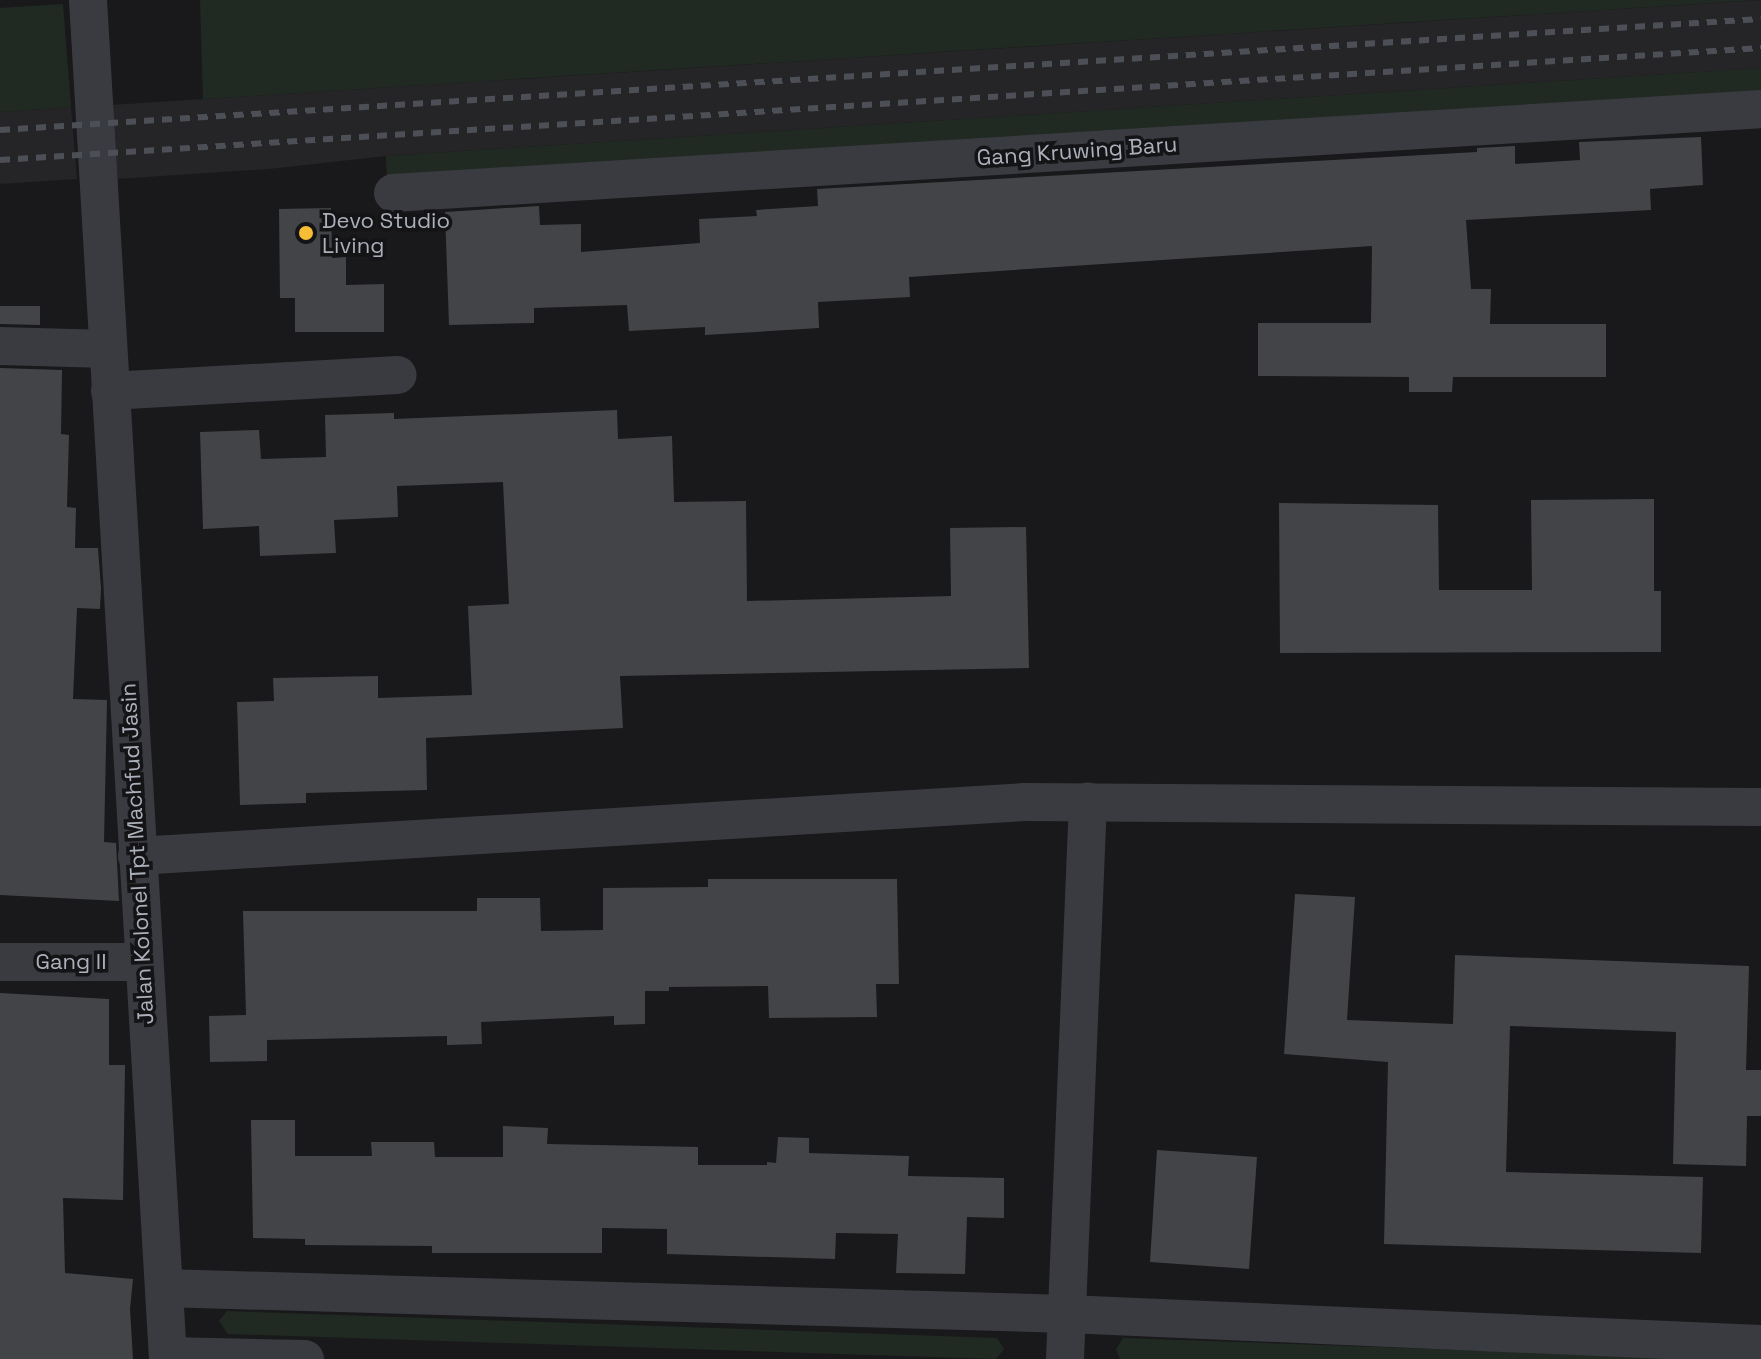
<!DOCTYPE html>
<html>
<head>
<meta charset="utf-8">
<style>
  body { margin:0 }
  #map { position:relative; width:1761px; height:1359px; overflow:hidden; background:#19191b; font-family:"Space Grotesk",sans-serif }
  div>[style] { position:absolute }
  .built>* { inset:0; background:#252528 }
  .green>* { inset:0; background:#212a22 }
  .building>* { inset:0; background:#434448 }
  .street>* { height:38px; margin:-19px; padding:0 19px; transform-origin:19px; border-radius:19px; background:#3a3b41 }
  .rail>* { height:6px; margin-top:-3px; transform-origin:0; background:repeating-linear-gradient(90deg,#4d4f56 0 10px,transparent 0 18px) }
  .dots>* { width:22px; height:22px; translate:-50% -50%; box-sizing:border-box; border:4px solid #141416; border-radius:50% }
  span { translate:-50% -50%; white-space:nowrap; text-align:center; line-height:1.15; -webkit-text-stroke:7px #141416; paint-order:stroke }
  .street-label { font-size:22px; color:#abb0bb }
  .poi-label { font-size:22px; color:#abb0bb }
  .left { translate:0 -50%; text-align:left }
</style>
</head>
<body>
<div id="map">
  <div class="built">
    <i style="clip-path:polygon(1761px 0,1761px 68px,386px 156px,269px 169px,116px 179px,110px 105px)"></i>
    <i style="clip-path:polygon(71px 107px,77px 179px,0 184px,0 112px)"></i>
  </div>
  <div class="green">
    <i style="clip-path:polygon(200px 0,1758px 0,203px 99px)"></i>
    <i style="clip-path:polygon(63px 4px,71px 107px,0 112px,0 8px)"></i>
    <i style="clip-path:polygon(1761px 68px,1761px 97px,387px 181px,386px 156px)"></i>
    <i style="clip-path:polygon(227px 1311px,997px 1338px,1004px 1349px,996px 1359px,228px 1334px,219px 1321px)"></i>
    <i style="clip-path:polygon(1123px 1338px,1720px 1359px,1120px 1359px,1116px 1349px)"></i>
  </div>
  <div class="building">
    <i style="clip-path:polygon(1701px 137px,1703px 185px,1650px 189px,1651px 210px,1466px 220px,1471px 289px,1491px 289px,1490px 324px,1606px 324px,1606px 377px,1453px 377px,1452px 392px,1409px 392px,1409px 377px,1258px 376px,1258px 323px,1371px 323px,1372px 246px,909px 277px,910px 297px,818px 302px,819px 328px,705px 335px,705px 327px,629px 331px,627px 305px,534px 308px,534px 323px,449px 325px,445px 212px,539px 206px,540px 225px,581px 224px,581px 252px,700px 243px,699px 219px,757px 216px,756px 210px,818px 206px,817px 189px,1477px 152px,1477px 148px,1515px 146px,1515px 164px,1580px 160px,1579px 142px)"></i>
    <i style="clip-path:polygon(331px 208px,332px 258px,346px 257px,346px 285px,384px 284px,384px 332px,295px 332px,295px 298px,280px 298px,279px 209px)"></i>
    <i style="clip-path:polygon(0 306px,40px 306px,40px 325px,0 324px)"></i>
    <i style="clip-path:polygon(0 368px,62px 370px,61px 434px,69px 435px,67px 507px,76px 508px,75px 548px,98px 548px,101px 588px,100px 609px,77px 608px,73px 699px,107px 700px,104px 842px,116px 843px,119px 901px,0 895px)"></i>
    <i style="clip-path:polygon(617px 410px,618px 439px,672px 436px,674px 502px,746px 501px,747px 601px,951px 596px,950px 528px,1026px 527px,1029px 668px,620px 676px,623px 728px,426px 738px,427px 790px,306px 793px,306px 803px,240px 805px,237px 702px,274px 701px,273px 678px,378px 676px,378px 698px,472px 695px,468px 606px,509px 604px,503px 482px,397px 486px,398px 517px,334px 520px,336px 553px,260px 556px,259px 526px,203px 529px,200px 432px,259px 430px,261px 459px,326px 457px,325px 415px,394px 413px,394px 419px)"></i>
    <i style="clip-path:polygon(1654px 499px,1654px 591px,1661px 591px,1661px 652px,1280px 653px,1279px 503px,1438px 505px,1439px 590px,1532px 590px,1531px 500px)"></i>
    <i style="clip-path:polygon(708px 879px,897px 879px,899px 984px,876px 984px,877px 1017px,769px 1018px,768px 986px,669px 987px,669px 991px,645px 991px,645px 1024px,614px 1025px,614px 1016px,481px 1022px,482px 1044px,447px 1045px,447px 1036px,267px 1040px,267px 1061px,210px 1062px,209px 1016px,246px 1015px,243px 911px,477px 911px,477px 898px,540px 898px,541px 931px,603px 930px,603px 888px,708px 887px)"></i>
    <i style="clip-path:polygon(1295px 894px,1355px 897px,1347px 1020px,1453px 1024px,1455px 955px,1749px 966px,1746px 1070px,1761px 1070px,1761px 1116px,1747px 1116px,1746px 1166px,1673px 1164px,1676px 1032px,1510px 1026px,1506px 1172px,1703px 1177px,1701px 1253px,1384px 1244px,1388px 1062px,1284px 1054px)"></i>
    <i style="clip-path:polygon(0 993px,109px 999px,109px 1065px,125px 1065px,123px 1200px,63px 1198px,65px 1273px,133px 1279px,130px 1309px,133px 1359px,0 1359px)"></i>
    <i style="clip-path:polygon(251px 1120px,295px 1120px,295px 1156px,372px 1156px,371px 1142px,434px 1142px,435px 1157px,503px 1157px,503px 1126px,548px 1128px,547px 1144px,698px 1147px,698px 1165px,767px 1165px,767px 1162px,776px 1163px,778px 1137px,809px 1138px,809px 1153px,909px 1156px,908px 1176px,1004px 1178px,1004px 1218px,967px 1217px,965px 1274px,896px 1273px,898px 1234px,836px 1233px,835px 1259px,667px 1254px,667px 1229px,602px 1228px,602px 1253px,432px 1253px,432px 1246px,305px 1245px,305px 1239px,253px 1238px)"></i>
    <i style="clip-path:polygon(1157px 1150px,1257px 1157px,1249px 1269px,1150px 1262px)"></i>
  </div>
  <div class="street">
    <i style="left:88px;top:0;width:1361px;rotate:86.63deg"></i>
    <i style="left:393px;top:193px;width:1371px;rotate:-3.51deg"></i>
    <i style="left:0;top:346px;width:108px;rotate:1.6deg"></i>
    <i style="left:110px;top:391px;width:288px;rotate:-3.2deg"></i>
    <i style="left:137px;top:856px;width:890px;rotate:-3.48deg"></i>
    <i style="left:1025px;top:802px;width:736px;rotate:0.39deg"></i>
    <i style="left:0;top:962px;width:143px"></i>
    <i style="left:164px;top:1288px;width:903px;rotate:1.65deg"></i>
    <i style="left:1067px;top:1314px;width:695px;rotate:2.48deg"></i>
    <i style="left:168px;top:1356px;width:137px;rotate:1.3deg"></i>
    <i style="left:1065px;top:1359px;width:558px;rotate:-87.64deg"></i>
  </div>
  <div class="rail">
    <i style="left:0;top:130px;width:1764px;rotate:-3.61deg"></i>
    <i style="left:0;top:160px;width:1765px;rotate:-3.64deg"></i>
  </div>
  <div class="dots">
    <i style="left:306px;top:233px;background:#f7bd35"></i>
  </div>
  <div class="street-label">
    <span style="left:1077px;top:151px;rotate:-4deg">Gang Kruwing Baru</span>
    <span style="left:137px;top:854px;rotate:-93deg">Jalan Kolonel Tpt Machfud Jasin</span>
    <span style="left:71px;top:962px">Gang II</span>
  </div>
  <div class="poi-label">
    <span class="left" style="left:322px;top:233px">Devo Studio<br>Living</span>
  </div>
</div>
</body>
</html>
